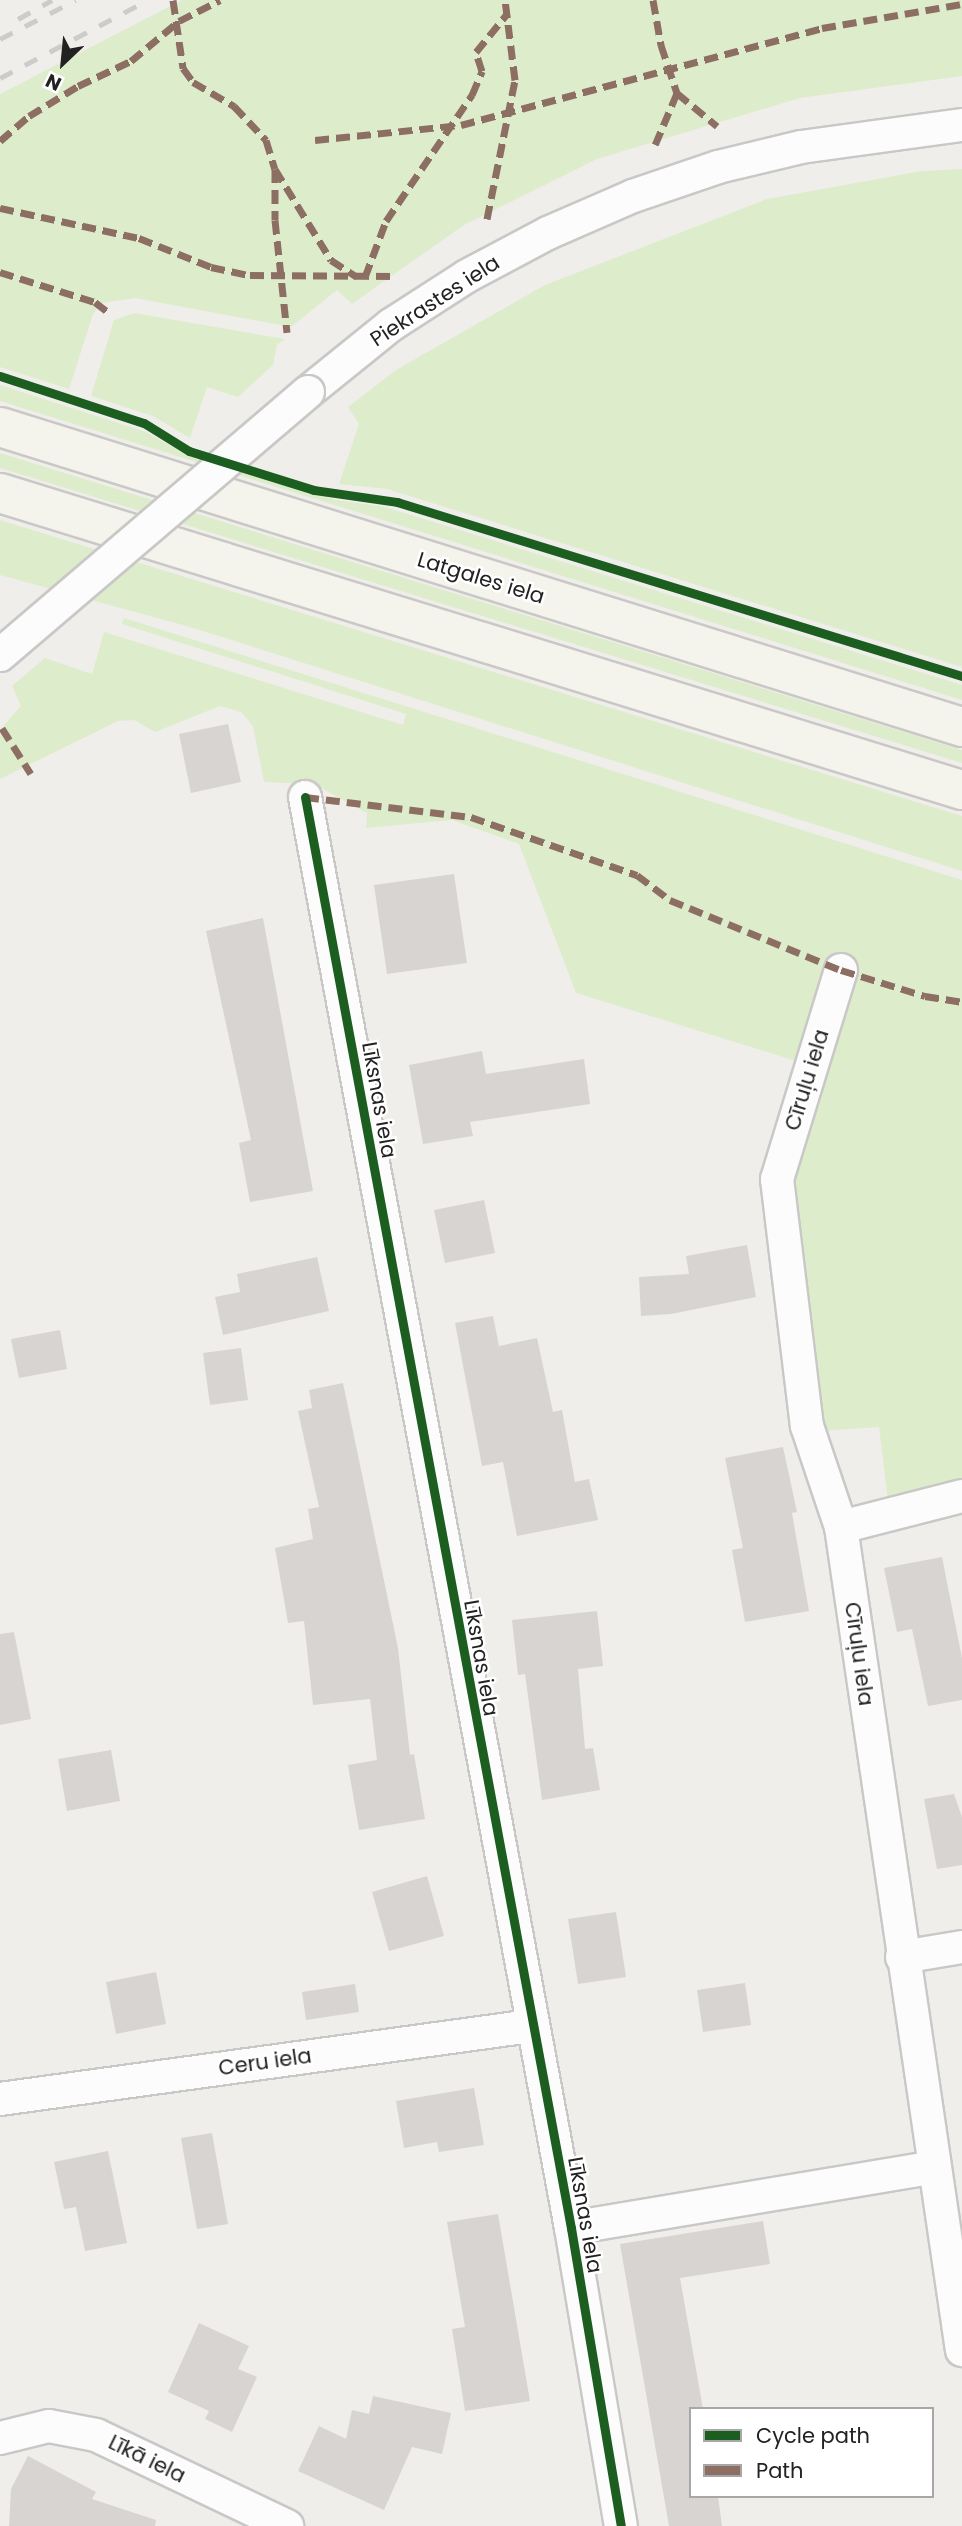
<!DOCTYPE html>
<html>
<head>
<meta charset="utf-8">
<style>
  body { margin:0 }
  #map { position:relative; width:962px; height:2526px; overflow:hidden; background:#f0eeeb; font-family:Poppins,sans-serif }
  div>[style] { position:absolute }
  .grass>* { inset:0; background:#ddeccb }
  .building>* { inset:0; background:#d7d4d2 }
  .roads { filter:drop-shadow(2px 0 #c9c8c7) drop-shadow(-2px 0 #c9c8c7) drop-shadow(0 2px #c9c8c7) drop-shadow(0 -2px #c9c8c7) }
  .street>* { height:32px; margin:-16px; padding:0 16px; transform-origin:16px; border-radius:16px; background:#fdfcfc }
  .secondary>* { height:38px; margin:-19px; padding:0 19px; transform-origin:19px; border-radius:19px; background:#f4f4ed }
  .rail>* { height:5px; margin-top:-2.5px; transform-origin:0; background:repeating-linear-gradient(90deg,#ccc 0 14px,transparent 0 28px) }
  .bridges { filter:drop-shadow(2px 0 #c9c8c7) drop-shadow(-2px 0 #c9c8c7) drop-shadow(0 2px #c9c8c7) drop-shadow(0 -2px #c9c8c7) }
  .street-bridge>* { height:32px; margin:-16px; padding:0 16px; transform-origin:16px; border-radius:16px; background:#fdfcfc }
  .quiet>* { height:7px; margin-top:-3.5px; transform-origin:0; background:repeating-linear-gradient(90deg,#8d6e63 0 14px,transparent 0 21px) }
  .cycleway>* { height:9px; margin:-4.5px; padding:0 4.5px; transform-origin:4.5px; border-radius:4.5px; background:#1b5e20 }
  span { translate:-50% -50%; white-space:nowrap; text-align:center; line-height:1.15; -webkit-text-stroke:5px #fff; paint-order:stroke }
  .street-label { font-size:21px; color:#222 }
  .legend { position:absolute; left:689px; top:2407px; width:245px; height:91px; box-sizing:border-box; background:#fff; border:2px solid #a7a7a7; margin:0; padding:9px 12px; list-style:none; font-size:21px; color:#222 }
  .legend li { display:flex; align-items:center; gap:14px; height:35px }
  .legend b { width:35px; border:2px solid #a7a7a7 }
  .north { position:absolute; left:28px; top:28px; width:70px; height:70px; -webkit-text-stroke:5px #fff; paint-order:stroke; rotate:206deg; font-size:19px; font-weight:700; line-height:28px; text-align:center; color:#222 }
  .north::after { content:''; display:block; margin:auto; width:24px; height:32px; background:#222; clip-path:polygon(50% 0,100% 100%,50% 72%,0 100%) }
</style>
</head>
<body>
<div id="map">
  <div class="grass">
    <i style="clip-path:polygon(182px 0,962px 0,962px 76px,800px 98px,597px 159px,464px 225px,352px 304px,337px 290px,291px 327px,135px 298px,102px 303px,93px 314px,69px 389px,0 367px,0 94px)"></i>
    <i style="clip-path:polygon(962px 169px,962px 667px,387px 489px,339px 484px,359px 424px,348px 407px,396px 370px,545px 285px,767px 199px,922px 171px)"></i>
    <i style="clip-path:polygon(134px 313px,285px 339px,277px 345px,273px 365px,238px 397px,207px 387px,190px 438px,153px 416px,91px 396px,114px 320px)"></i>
    <i style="clip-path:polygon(0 385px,146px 432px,185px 454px,336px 500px,385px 507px,962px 685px,962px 700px,0 401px)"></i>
    <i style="clip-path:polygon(0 453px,962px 750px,962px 763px,0 468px)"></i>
    <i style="clip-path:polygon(0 520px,962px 816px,962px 871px,190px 627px,0 575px)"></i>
    <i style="clip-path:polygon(124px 618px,962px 880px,962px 1487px,888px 1501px,879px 1427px,822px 1431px,786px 1183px,819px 1068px,576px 993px,519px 844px,452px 820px,366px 828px,367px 813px,314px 784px,264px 782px,253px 726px,241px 712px,220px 706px,155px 732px,134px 720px,118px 721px,0 779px,0 730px,21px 706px,12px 686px,45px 658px,92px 674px,104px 632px,403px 725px,406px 714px,122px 624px)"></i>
  </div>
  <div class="building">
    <i style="clip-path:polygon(228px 724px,241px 782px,191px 793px,179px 734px)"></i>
    <i style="clip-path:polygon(454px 874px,467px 963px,387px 974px,374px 885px)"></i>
    <i style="clip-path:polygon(263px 918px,313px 1191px,250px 1202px,239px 1143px,251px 1140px,206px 931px)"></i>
    <i style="clip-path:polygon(482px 1051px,486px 1074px,584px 1059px,590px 1104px,470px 1122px,473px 1136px,423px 1144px,409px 1065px)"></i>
    <i style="clip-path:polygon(484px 1200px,495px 1253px,445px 1263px,434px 1210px)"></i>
    <i style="clip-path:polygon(747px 1245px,756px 1297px,671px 1314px,641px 1316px,639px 1277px,689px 1274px,686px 1256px)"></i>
    <i style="clip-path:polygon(317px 1257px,329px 1311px,223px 1335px,215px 1297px,240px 1292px,237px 1274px)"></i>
    <i style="clip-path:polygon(493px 1316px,499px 1346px,537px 1338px,553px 1412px,562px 1410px,575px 1482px,589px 1479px,598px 1520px,517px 1536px,503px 1462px,482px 1466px,455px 1323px)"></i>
    <i style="clip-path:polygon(60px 1330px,67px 1369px,19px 1378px,11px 1339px)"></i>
    <i style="clip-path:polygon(241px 1348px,248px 1400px,210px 1405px,203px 1353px)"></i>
    <i style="clip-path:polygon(343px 1383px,398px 1648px,410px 1755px,414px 1754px,425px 1819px,359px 1830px,348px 1765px,377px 1760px,370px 1699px,313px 1705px,304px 1621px,288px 1623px,275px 1548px,313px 1539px,308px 1509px,319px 1507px,298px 1411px,312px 1408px,309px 1390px)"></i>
    <i style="clip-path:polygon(783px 1447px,797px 1512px,792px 1513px,809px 1611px,745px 1622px,732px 1550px,743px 1548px,725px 1458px)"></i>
    <i style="clip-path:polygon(942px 1557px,962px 1658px,962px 1700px,928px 1706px,912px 1629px,897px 1632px,884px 1568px)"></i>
    <i style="clip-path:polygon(597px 1611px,603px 1666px,578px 1669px,585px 1749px,593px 1748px,600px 1790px,542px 1800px,525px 1674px,518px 1675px,512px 1620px)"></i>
    <i style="clip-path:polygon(14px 1632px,31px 1719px,0 1725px,0 1634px)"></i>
    <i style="clip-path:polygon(111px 1750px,120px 1801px,67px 1811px,58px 1759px)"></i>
    <i style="clip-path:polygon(954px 1794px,962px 1817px,962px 1865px,937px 1869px,924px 1799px)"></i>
    <i style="clip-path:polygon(427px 1876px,444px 1936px,389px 1951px,372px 1892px)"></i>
    <i style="clip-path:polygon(616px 1912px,626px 1977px,578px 1984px,568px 1919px)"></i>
    <i style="clip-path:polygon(156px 1972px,166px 2024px,116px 2034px,106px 1982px)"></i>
    <i style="clip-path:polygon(745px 1983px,751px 2025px,703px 2032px,697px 1990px)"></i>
    <i style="clip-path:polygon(355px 1984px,359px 2012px,306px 2020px,302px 1992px)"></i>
    <i style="clip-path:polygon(474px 2088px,484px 2145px,439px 2152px,437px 2142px,404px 2148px,396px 2101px)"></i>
    <i style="clip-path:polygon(212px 2133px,228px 2224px,197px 2229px,181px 2138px)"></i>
    <i style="clip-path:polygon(108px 2151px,127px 2243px,85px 2251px,76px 2207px,64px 2209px,54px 2162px)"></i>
    <i style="clip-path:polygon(498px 2214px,530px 2401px,465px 2411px,452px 2329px,465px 2327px,447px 2222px)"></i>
    <i style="clip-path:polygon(763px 2221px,770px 2264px,680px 2278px,703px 2409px,691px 2409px,691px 2496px,718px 2496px,722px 2526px,669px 2526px,620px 2244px)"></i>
    <i style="clip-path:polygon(199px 2323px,249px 2346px,238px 2369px,257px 2377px,232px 2432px,205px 2419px,209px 2411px,168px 2392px)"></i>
    <i style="clip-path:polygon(373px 2396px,451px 2413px,442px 2454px,412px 2447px,384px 2510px,298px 2471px,319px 2426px,346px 2439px,352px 2410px,369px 2414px)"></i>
    <i style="clip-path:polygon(28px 2456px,96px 2492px,92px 2499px,156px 2520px,155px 2526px,9px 2526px,11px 2489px)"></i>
  </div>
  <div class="roads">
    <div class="street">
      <i style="left:308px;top:392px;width:107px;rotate:-38.9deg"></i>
      <i style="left:391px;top:325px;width:90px;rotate:-32.8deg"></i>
      <i style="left:467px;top:276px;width:92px;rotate:-28deg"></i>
      <i style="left:548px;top:233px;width:93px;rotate:-23.5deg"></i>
      <i style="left:633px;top:196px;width:90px;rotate:-18.8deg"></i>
      <i style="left:718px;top:167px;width:85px;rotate:-13.5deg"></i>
      <i style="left:801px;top:147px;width:162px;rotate:-7.8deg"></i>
      <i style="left:305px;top:797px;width:1456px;rotate:79.47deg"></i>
      <i style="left:571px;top:2228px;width:302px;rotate:80.5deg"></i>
      <i style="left:841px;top:970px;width:219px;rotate:107deg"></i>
      <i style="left:777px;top:1179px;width:249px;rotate:83.1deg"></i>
      <i style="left:807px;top:1426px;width:107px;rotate:71.4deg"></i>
      <i style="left:841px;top:1527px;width:832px;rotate:81.64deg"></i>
      <i style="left:841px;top:1527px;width:125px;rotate:-14.4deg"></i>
      <i style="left:902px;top:1957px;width:61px;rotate:-9.5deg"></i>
      <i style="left:0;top:2099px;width:536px;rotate:-7.83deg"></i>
      <i style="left:571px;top:2228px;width:368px;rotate:-9.5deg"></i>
      <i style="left:0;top:2438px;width:50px;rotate:-13.8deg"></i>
      <i style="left:49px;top:2426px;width:48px;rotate:10.8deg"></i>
      <i style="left:96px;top:2435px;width:212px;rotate:25.5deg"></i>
    </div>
    <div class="secondary">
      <i style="left:0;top:427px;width:1008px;rotate:17.32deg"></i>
      <i style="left:0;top:493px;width:1007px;rotate:17.16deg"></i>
    </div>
  </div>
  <div class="rail">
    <i style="left:18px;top:19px;width:39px;rotate:-29deg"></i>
    <i style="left:0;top:39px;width:85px;rotate:-27.2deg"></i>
    <i style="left:0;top:78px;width:167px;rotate:-27.8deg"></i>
  </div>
  <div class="bridges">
    <div class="street-bridge">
      <i style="left:0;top:655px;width:405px;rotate:-40.5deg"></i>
    </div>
  </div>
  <div class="quiet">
    <i style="left:173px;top:0;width:69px;rotate:81.6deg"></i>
    <i style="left:183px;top:68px;width:17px;rotate:54deg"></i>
    <i style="left:193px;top:82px;width:48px;rotate:30.3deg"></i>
    <i style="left:234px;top:106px;width:47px;rotate:46.7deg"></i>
    <i style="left:266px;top:140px;width:30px;rotate:73deg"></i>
    <i style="left:275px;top:169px;width:51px;rotate:90deg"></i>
    <i style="left:275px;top:220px;width:113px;rotate:83.9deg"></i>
    <i style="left:653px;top:0;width:46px;rotate:79.9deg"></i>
    <i style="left:661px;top:45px;width:51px;rotate:71.6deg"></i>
    <i style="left:677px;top:93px;width:56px;rotate:112.9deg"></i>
    <i style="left:677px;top:93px;width:52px;rotate:39.5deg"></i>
    <i style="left:315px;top:140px;width:147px;rotate:-5.9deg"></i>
    <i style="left:461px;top:125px;width:374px;rotate:-15deg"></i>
    <i style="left:822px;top:28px;width:142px;rotate:-9.7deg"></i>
    <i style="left:0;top:141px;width:38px;rotate:-41deg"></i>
    <i style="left:29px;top:116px;width:57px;rotate:-31.5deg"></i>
    <i style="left:78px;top:86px;width:59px;rotate:-25.3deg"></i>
    <i style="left:131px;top:61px;width:62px;rotate:-39.8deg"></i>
    <i style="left:179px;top:21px;width:46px;rotate:-27.1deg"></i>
    <i style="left:275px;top:169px;width:107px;rotate:58.4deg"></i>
    <i style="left:331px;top:260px;width:31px;rotate:33deg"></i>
    <i style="left:0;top:208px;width:142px;rotate:12.2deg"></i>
    <i style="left:139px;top:238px;width:78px;rotate:21.9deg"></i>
    <i style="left:211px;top:267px;width:40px;rotate:12deg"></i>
    <i style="left:250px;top:275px;width:146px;rotate:0.4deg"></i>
    <i style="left:487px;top:219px;width:142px;rotate:-78.6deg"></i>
    <i style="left:515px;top:80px;width:81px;rotate:-97.1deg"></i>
    <i style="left:0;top:272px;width:100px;rotate:17.5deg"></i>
    <i style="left:95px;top:302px;width:16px;rotate:38deg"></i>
    <i style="left:365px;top:277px;width:60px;rotate:-69.4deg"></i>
    <i style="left:386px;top:221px;width:153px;rotate:-55.7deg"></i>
    <i style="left:472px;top:95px;width:26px;rotate:-67deg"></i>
    <i style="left:482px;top:71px;width:20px;rotate:-108deg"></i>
    <i style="left:476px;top:52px;width:49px;rotate:-50.8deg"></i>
    <i style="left:2px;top:728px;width:54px;rotate:57.8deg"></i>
    <i style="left:305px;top:797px;width:167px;rotate:6.9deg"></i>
    <i style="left:471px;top:817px;width:176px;rotate:19.3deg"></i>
    <i style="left:637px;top:875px;width:41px;rotate:37.1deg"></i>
    <i style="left:670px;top:900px;width:185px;rotate:22.3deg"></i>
    <i style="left:841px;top:970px;width:88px;rotate:17.2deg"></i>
    <i style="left:925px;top:996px;width:37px;rotate:9deg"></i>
  </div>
  <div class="cycleway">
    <i style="left:0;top:376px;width:151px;rotate:18.1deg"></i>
    <i style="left:144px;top:423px;width:53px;rotate:31.9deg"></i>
    <i style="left:189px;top:451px;width:131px;rotate:17.3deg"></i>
    <i style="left:314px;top:490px;width:84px;rotate:8.2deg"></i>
    <i style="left:397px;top:502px;width:591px;rotate:17.12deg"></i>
    <i style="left:305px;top:797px;width:1456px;rotate:79.47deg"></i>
    <i style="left:571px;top:2228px;width:302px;rotate:80.5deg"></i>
  </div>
  <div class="street-label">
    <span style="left:435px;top:301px;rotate:-33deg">Piekrastes iela</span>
    <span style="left:481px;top:578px;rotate:17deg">Latgales iela</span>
    <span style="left:807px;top:1080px;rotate:-73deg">Cīruļu iela</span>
    <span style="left:379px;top:1100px;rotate:80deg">Līksnas iela</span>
    <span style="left:859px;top:1654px;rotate:82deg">Cīruļu iela</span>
    <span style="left:481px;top:1658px;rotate:80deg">Līksnas iela</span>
    <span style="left:265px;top:2062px;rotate:-8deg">Ceru iela</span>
    <span style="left:585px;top:2215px;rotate:80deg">Līksnas iela</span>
    <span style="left:147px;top:2459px;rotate:26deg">Līkā iela</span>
  </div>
  <ul class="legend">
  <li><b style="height:9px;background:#1b5e20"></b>Cycle path</li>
  <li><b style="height:9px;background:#8d6e63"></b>Path</li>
  </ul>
  <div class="north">N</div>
</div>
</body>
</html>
